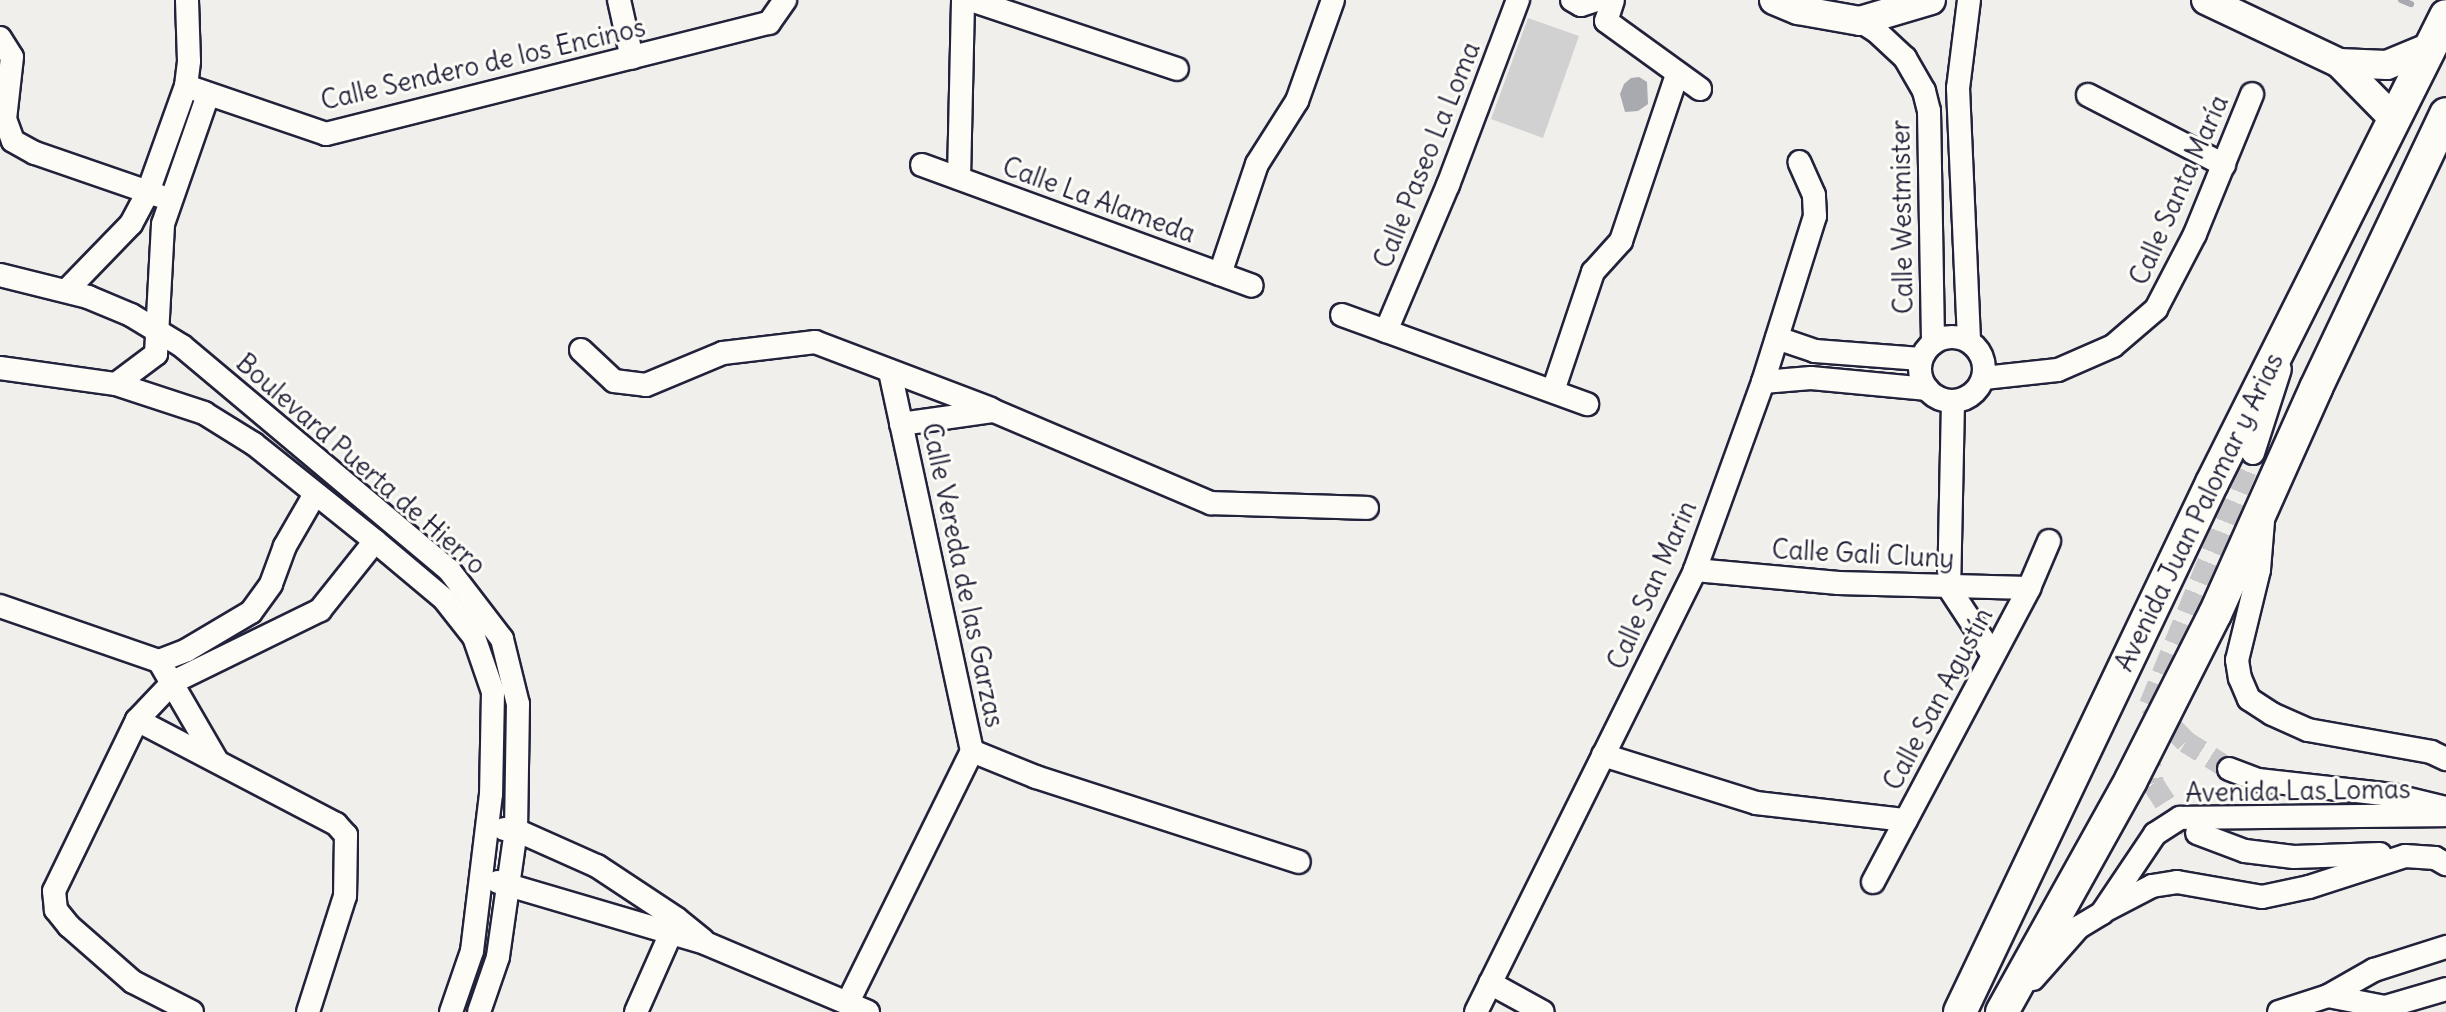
<!DOCTYPE html>
<html>
<head>
<meta charset="utf-8">
<style>
  body { margin:0 }
  #map { position:relative; width:2446px; height:1012px; overflow:hidden; background:#f0efec; font-family:Delius,sans-serif }
  div>[style] { position:absolute }
  .green>* { inset:0; background:#d2d1d1 }
  .water>* { inset:0; background:#a9a9b0 }
  .stream>* { height:6px; margin:-3px; padding:0 3px; transform-origin:3px; border-radius:3px; background:#a9a9b0 }
  .minor-tunnel>* { height:22px; margin-top:-11px; transform-origin:0; background:repeating-linear-gradient(90deg,#c7c6c9 0 22px,transparent 0 33px) }
  .roads { filter:drop-shadow(2px 0 #22223b) drop-shadow(-2px 0 #22223b) drop-shadow(0 2px #22223b) drop-shadow(0 -2px #22223b) }
  .minor>* { height:22px; margin:-11px; padding:0 11px; transform-origin:11px; border-radius:11px; background:#fdfcf7 }
  .minor>.ring { margin:-11px; padding:0; box-sizing:content-box; background:none; border:22px solid #fdfcf7; border-radius:50% }
  .tertiary>* { height:28px; margin:-14px; padding:0 14px; transform-origin:14px; border-radius:14px; background:#fdfcf7 }
  .secondary>* { height:32px; margin:-16px; padding:0 16px; transform-origin:16px; border-radius:16px; background:#fdfcf7 }
  span { translate:-50% -50%; white-space:nowrap; text-align:center; line-height:1.15; -webkit-text-stroke:6px #fdfcf7; paint-order:stroke }
  .street-label { font-size:26px; color:#22223b }
</style>
</head>
<body>
<div id="map">
  <div class="green">
    <i style="clip-path:polygon(1528px 18px,1579px 36px,1543px 138px,1491px 119px)"></i>
  </div>
  <div class="water">
    <i style="clip-path:polygon(1639px 77px,1647px 82px,1648px 104px,1638px 111px,1625px 112px,1620px 94px,1624px 84px,1631px 78px)"></i>
  </div>
  <div class="stream">
    <i style="left:2401px;top:0;width:11px;rotate:22deg"></i>
  </div>
  <div class="minor-tunnel">
    <i style="left:2147px;top:746px;width:38px;rotate:81deg"></i>
    <i style="left:2153px;top:784px;width:35px;rotate:57deg"></i>
    <i style="left:2172px;top:813px;width:28px;rotate:39deg"></i>
    <i style="left:2229px;top:769px;width:51px;rotate:-147.9deg"></i>
    <i style="left:2186px;top:742px;width:52px;rotate:-134.2deg"></i>
    <i style="left:2150px;top:705px;width:272px;rotate:-67.8deg"></i>
  </div>
  <div class="roads">
    <div class="minor">
      <i style="left:619px;top:0;width:59px;rotate:77.4deg"></i>
      <i style="left:971px;top:0;width:217px;rotate:18.5deg"></i>
      <i style="left:1572px;top:0;width:10px;rotate:29deg"></i>
      <i style="left:1581px;top:5px;width:16px;rotate:-18deg"></i>
      <i style="left:1613px;top:0;width:22px;rotate:108deg"></i>
      <i style="left:1606px;top:21px;width:116px;rotate:35.9deg"></i>
      <i style="left:1969px;top:0;width:89px;rotate:97.1deg"></i>
      <i style="left:1958px;top:88px;width:253px;rotate:87.5deg"></i>
      <i style="left:1860px;top:21px;width:19px;rotate:32deg"></i>
      <i style="left:1876px;top:31px;width:40px;rotate:43deg"></i>
      <i style="left:1905px;top:58px;width:38px;rotate:60deg"></i>
      <i style="left:1924px;top:91px;width:21px;rotate:76deg"></i>
      <i style="left:1929px;top:111px;width:232px;rotate:89deg"></i>
      <i style="left:0;top:38px;width:22px;rotate:58deg"></i>
      <i style="left:12px;top:57px;width:62px;rotate:96.4deg"></i>
      <i style="left:5px;top:119px;width:23px;rotate:70deg"></i>
      <i style="left:13px;top:141px;width:25px;rotate:29deg"></i>
      <i style="left:35px;top:153px;width:132px;rotate:19deg"></i>
      <i style="left:186px;top:86px;width:148px;rotate:18.9deg"></i>
      <i style="left:326px;top:134px;width:457px;rotate:-14.1deg"></i>
      <i style="left:769px;top:23px;width:28px;rotate:-55deg"></i>
      <i style="left:2088px;top:95px;width:153px;rotate:27.2deg"></i>
      <i style="left:922px;top:165px;width:351px;rotate:20.1deg"></i>
      <i style="left:959px;top:178px;width:178px;rotate:-88.7deg"></i>
      <i style="left:1220px;top:274px;width:116px;rotate:-71.4deg"></i>
      <i style="left:1257px;top:164px;width:75px;rotate:-57.6deg"></i>
      <i style="left:1297px;top:101px;width:107px;rotate:-70.4deg"></i>
      <i style="left:0;top:275px;width:91px;rotate:14deg"></i>
      <i style="left:88px;top:297px;width:47px;rotate:22.7deg"></i>
      <i style="left:131px;top:315px;width:60px;rotate:31.3deg"></i>
      <i style="left:182px;top:346px;width:349px;rotate:40deg"></i>
      <i style="left:449px;top:570px;width:87px;rotate:52.5deg"></i>
      <i style="left:502px;top:639px;width:67px;rotate:76.2deg"></i>
      <i style="left:518px;top:704px;width:126px;rotate:90.9deg"></i>
      <i style="left:516px;top:830px;width:128px;rotate:98.1deg"></i>
      <i style="left:498px;top:957px;width:58px;rotate:109.1deg"></i>
      <i style="left:67px;top:290px;width:92px;rotate:-45.9deg"></i>
      <i style="left:131px;top:224px;width:36px;rotate:-62deg"></i>
      <i style="left:148px;top:192px;width:113px;rotate:-70.3deg"></i>
      <i style="left:186px;top:86px;width:25px;rotate:-83deg"></i>
      <i style="left:189px;top:61px;width:61px;rotate:-91.9deg"></i>
      <i style="left:1342px;top:315px;width:261px;rotate:20deg"></i>
      <i style="left:1386px;top:331px;width:159px;rotate:-67deg"></i>
      <i style="left:1448px;top:185px;width:198px;rotate:-69.3deg"></i>
      <i class="ring" style="left:1920px;top:337px;width:42px;height:42px"></i>
      <i style="left:1777px;top:338px;width:40px;rotate:18.9deg"></i>
      <i style="left:1815px;top:351px;width:106px;rotate:4.3deg"></i>
      <i style="left:581px;top:350px;width:45px;rotate:43.2deg"></i>
      <i style="left:614px;top:381px;width:32px;rotate:7deg"></i>
      <i style="left:646px;top:385px;width:83px;rotate:-22.6deg"></i>
      <i style="left:723px;top:353px;width:93px;rotate:-6.8deg"></i>
      <i style="left:815px;top:342px;width:188px;rotate:20.8deg"></i>
      <i style="left:0;top:368px;width:117px;rotate:7.9deg"></i>
      <i style="left:116px;top:384px;width:93px;rotate:18.2deg"></i>
      <i style="left:204px;top:413px;width:59px;rotate:31.8deg"></i>
      <i style="left:254px;top:444px;width:155px;rotate:38.7deg"></i>
      <i style="left:375px;top:541px;width:90px;rotate:40deg"></i>
      <i style="left:444px;top:599px;width:48px;rotate:51.7deg"></i>
      <i style="left:474px;top:637px;width:58px;rotate:70.9deg"></i>
      <i style="left:493px;top:692px;width:102px;rotate:91.1deg"></i>
      <i style="left:491px;top:794px;width:158px;rotate:96.9deg"></i>
      <i style="left:472px;top:951px;width:65px;rotate:109deg"></i>
      <i style="left:1984px;top:378px;width:74px;rotate:-6.2deg"></i>
      <i style="left:2058px;top:370px;width:60px;rotate:-23.6deg"></i>
      <i style="left:2113px;top:346px;width:57px;rotate:-40.7deg"></i>
      <i style="left:2156px;top:309px;width:85px;rotate:-62.5deg"></i>
      <i style="left:2195px;top:234px;width:151px;rotate:-67.8deg"></i>
      <i style="left:1763px;top:382px;width:48px;rotate:-4.8deg"></i>
      <i style="left:1811px;top:378px;width:117px;rotate:5.4deg"></i>
      <i style="left:116px;top:384px;width:50px;rotate:-36.9deg"></i>
      <i style="left:156px;top:354px;width:130px;rotate:-86.9deg"></i>
      <i style="left:163px;top:224px;width:137px;rotate:-70.8deg"></i>
      <i style="left:1553px;top:391px;width:126px;rotate:-71.4deg"></i>
      <i style="left:1593px;top:272px;width:42px;rotate:-47.9deg"></i>
      <i style="left:1621px;top:241px;width:175px;rotate:-71.4deg"></i>
      <i style="left:1953px;top:402px;width:186px;rotate:91.2deg"></i>
      <i style="left:1949px;top:588px;width:80px;rotate:56.7deg"></i>
      <i style="left:901px;top:424px;width:94px;rotate:-8deg"></i>
      <i style="left:994px;top:411px;width:236px;rotate:23deg"></i>
      <i style="left:1211px;top:503px;width:156px;rotate:1.8deg"></i>
      <i style="left:2253px;top:453px;width:88px;rotate:-72.2deg"></i>
      <i style="left:2263px;top:521px;width:49px;rotate:94.7deg"></i>
      <i style="left:2259px;top:570px;width:93px;rotate:103.7deg"></i>
      <i style="left:2237px;top:660px;width:18px;rotate:81deg"></i>
      <i style="left:2240px;top:678px;width:23px;rotate:67deg"></i>
      <i style="left:2249px;top:699px;width:27px;rotate:33deg"></i>
      <i style="left:2272px;top:714px;width:39px;rotate:24deg"></i>
      <i style="left:2308px;top:730px;width:125px;rotate:10.1deg"></i>
      <i style="left:2431px;top:752px;width:17px;rotate:25deg"></i>
      <i style="left:1695px;top:570px;width:144px;rotate:5.2deg"></i>
      <i style="left:1838px;top:583px;width:191px;rotate:1.5deg"></i>
      <i style="left:0;top:606px;width:168px;rotate:19.1deg"></i>
      <i style="left:159px;top:661px;width:116px;rotate:59.9deg"></i>
      <i style="left:159px;top:661px;width:30px;rotate:-21deg"></i>
      <i style="left:187px;top:650px;width:74px;rotate:-30.7deg"></i>
      <i style="left:251px;top:612px;width:34px;rotate:-54deg"></i>
      <i style="left:271px;top:584px;width:40px;rotate:-69.8deg"></i>
      <i style="left:285px;top:546px;width:60px;rotate:-60deg"></i>
      <i style="left:137px;top:720px;width:225px;rotate:27.6deg"></i>
      <i style="left:336px;top:824px;width:15px;rotate:48deg"></i>
      <i style="left:346px;top:835px;width:61px;rotate:90.9deg"></i>
      <i style="left:345px;top:896px;width:122px;rotate:107.7deg"></i>
      <i style="left:972px;top:751px;width:69px;rotate:22.1deg"></i>
      <i style="left:1036px;top:777px;width:276px;rotate:17.9deg"></i>
      <i style="left:1603px;top:755px;width:160px;rotate:17.4deg"></i>
      <i style="left:1756px;top:803px;width:151px;rotate:6.5deg"></i>
      <i style="left:2229px;top:769px;width:31px;rotate:21deg"></i>
      <i style="left:2258px;top:780px;width:135px;rotate:6.4deg"></i>
      <i style="left:2392px;top:795px;width:56px;rotate:13.5deg"></i>
      <i style="left:504px;top:829px;width:12px;rotate:5deg"></i>
      <i style="left:516px;top:830px;width:89px;rotate:24deg"></i>
      <i style="left:597px;top:866px;width:96px;rotate:33.5deg"></i>
      <i style="left:677px;top:919px;width:33px;rotate:39deg"></i>
      <i style="left:2197px;top:833px;width:51px;rotate:20.6deg"></i>
      <i style="left:2245px;top:851px;width:49px;rotate:7deg"></i>
      <i style="left:2294px;top:857px;width:86px;rotate:-2deg"></i>
      <i style="left:498px;top:882px;width:216px;rotate:16.4deg"></i>
      <i style="left:705px;top:943px;width:177px;rotate:22.9deg"></i>
      <i style="left:1873px;top:882px;width:333px;rotate:-62deg"></i>
      <i style="left:2029px;top:588px;width:51px;rotate:-66.9deg"></i>
      <i style="left:2106px;top:910px;width:52px;rotate:-27.6deg"></i>
      <i style="left:2152px;top:886px;width:25px;rotate:-9deg"></i>
      <i style="left:2177px;top:882px;width:86px;rotate:10deg"></i>
      <i style="left:2262px;top:897px;width:48px;rotate:-12deg"></i>
      <i style="left:2309px;top:887px;width:101px;rotate:-17.9deg"></i>
      <i style="left:2405px;top:856px;width:30px;rotate:4deg"></i>
      <i style="left:2435px;top:858px;width:13px;rotate:29deg"></i>
      <i style="left:2033px;top:979px;width:69px;rotate:-48.5deg"></i>
      <i style="left:2079px;top:927px;width:27px;rotate:-31deg"></i>
      <i style="left:2102px;top:913px;width:95px;rotate:-56.1deg"></i>
      <i style="left:2155px;top:834px;width:30px;rotate:-33deg"></i>
      <i style="left:2180px;top:818px;width:266px;rotate:-0.6deg"></i>
      <i style="left:1490px;top:983px;width:60px;rotate:28.7deg"></i>
      <i style="left:2328px;top:996px;width:58px;rotate:10.9deg"></i>
      <i style="left:2385px;top:1007px;width:64px;rotate:-16.4deg"></i>
      <i style="left:848px;top:1002px;width:280px;rotate:-63.7deg"></i>
      <i style="left:972px;top:751px;width:388px;rotate:-102.2deg"></i>
      <i style="left:192px;top:1012px;width:66px;rotate:-153deg"></i>
      <i style="left:133px;top:982px;width:85px;rotate:-138.8deg"></i>
      <i style="left:69px;top:926px;width:21px;rotate:-129deg"></i>
      <i style="left:56px;top:910px;width:19px;rotate:-96deg"></i>
      <i style="left:54px;top:891px;width:190px;rotate:-64.1deg"></i>
      <i style="left:137px;top:720px;width:52px;rotate:-46.5deg"></i>
      <i style="left:173px;top:682px;width:164px;rotate:-26.1deg"></i>
      <i style="left:320px;top:610px;width:88px;rotate:-51.4deg"></i>
      <i style="left:636px;top:1012px;width:96px;rotate:-66.1deg"></i>
      <i style="left:1476px;top:1012px;width:493px;rotate:-63.6deg"></i>
      <i style="left:1695px;top:570px;width:200px;rotate:-70.1deg"></i>
      <i style="left:1763px;top:382px;width:174px;rotate:-72.6deg"></i>
      <i style="left:1815px;top:216px;width:21px;rotate:-93deg"></i>
      <i style="left:1814px;top:195px;width:36px;rotate:-114deg"></i>
      <i style="left:2279px;top:1012px;width:52px;rotate:-18.1deg"></i>
      <i style="left:2328px;top:996px;width:53px;rotate:-29.5deg"></i>
      <i style="left:2374px;top:970px;width:76px;rotate:-17.7deg"></i>
    </div>
    <div class="tertiary">
      <i style="left:1774px;top:0;width:26px;rotate:23deg"></i>
      <i style="left:1798px;top:10px;width:63px;rotate:10.1deg"></i>
      <i style="left:1860px;top:21px;width:74px;rotate:-16.5deg"></i>
      <i style="left:2206px;top:0;width:147px;rotate:25.3deg"></i>
      <i style="left:2339px;top:63px;width:48px;rotate:2.4deg"></i>
      <i style="left:2387px;top:65px;width:47px;rotate:-22.7deg"></i>
      <i style="left:2339px;top:63px;width:78px;rotate:45.5deg"></i>
    </div>
    <div class="secondary">
      <i style="left:1960px;top:1012px;width:586px;rotate:-64.53deg"></i>
      <i style="left:2212px;top:483px;width:522px;rotate:-63.39deg"></i>
      <i style="left:2002px;top:1012px;width:265px;rotate:-60.9deg"></i>
      <i style="left:2131px;top:780px;width:186px;rotate:-63.2deg"></i>
      <i style="left:2215px;top:614px;width:248px;rotate:-65.9deg"></i>
      <i style="left:2316px;top:388px;width:303px;rotate:-64.6deg"></i>
    </div>
  </div>
  <div class="street-label">
    <span style="left:483px;top:64px;rotate:-13deg">Calle Sendero de los Encinos</span>
    <span style="left:1427px;top:155px;rotate:-68deg">Calle Paseo La Loma</span>
    <span style="left:2179px;top:190px;rotate:-66deg">Calle Santa María</span>
    <span style="left:1099px;top:200px;rotate:20deg">Calle La Alameda</span>
    <span style="left:1902px;top:217px;rotate:-91deg">Calle Westmister</span>
    <span style="left:361px;top:464px;rotate:41deg">Boulevard Puerta de Hierro</span>
    <span style="left:2199px;top:512px;rotate:-64deg">Avenida Juan Palomar y Arias</span>
    <span style="left:1863px;top:554px;rotate:3deg">Calle Gali Cluny</span>
    <span style="left:963px;top:575px;rotate:78deg">Calle Vereda de las Garzas</span>
    <span style="left:1652px;top:585px;rotate:-66deg">Calle San Marin</span>
    <span style="left:1938px;top:699px;rotate:-62deg">Calle San Agustín</span>
    <span style="left:2298px;top:791px;rotate:-1deg">Avenida Las Lomas</span>
  </div>
</div>
</body>
</html>
